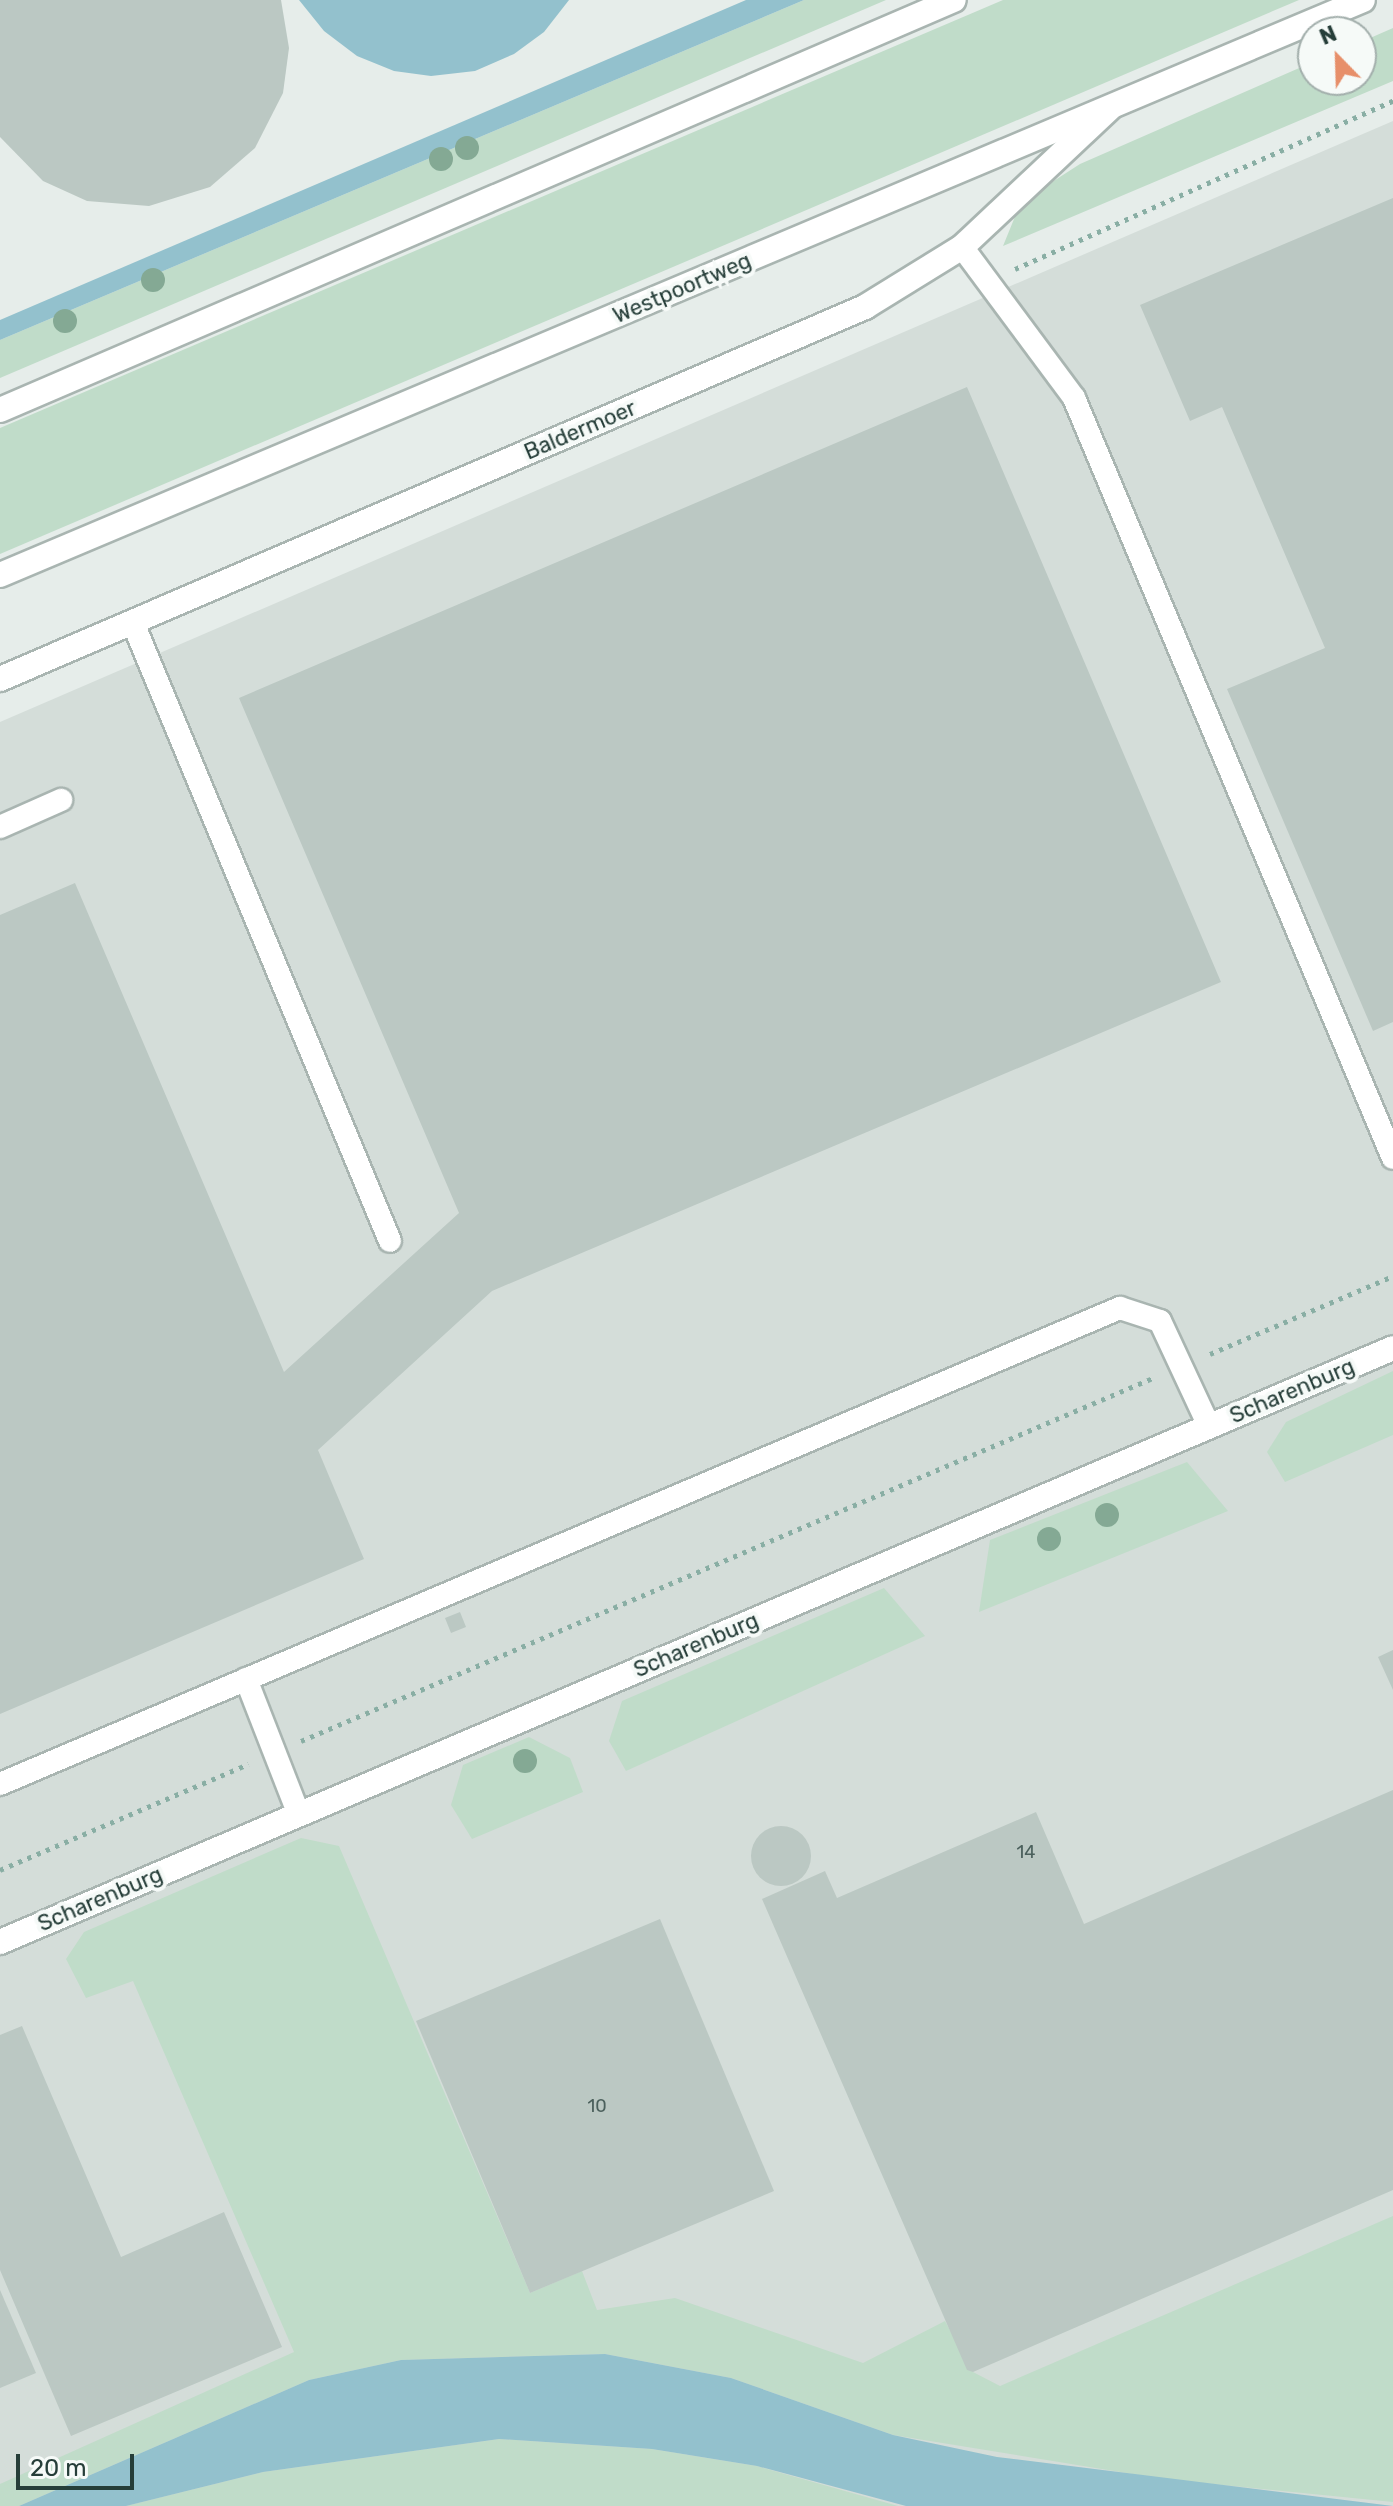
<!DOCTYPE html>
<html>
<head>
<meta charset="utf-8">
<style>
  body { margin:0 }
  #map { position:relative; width:1393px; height:2506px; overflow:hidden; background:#e6edea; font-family:Rubik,sans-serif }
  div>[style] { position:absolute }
  .built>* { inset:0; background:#d4ddd9 }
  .green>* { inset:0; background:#c0dcc9 }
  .water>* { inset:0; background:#93c1cd }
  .building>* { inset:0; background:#bbc8c3 }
  .round { border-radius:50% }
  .path>* { height:5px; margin-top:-2.5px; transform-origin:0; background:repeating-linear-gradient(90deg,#89aea4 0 4px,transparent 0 10px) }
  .roads { filter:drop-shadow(2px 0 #a9b5b1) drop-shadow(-2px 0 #a9b5b1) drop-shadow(0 2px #a9b5b1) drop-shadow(0 -2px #a9b5b1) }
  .lane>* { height:22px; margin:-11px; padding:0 11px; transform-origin:11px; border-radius:11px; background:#fff }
  .street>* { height:24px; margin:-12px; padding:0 12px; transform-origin:12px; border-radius:12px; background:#fff }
  .secondary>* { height:24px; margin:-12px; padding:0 12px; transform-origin:12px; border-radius:12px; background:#fff }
  .trees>* { width:24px; height:24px; margin:-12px; border-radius:50%; background:#84a994 }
  span { translate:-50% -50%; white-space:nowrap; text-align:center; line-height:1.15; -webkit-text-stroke:8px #f6faf8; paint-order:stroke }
  .number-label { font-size:18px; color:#4b605c }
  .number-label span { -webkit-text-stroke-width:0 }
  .street-label { font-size:22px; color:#263e39 }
  .north { position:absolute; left:1297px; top:16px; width:80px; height:80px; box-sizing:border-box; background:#f6faf8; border:2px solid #a3afac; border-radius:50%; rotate:337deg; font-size:22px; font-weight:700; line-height:32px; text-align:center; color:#263e39 }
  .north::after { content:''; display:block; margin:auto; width:28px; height:36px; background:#e78f6a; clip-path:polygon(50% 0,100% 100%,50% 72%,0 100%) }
  .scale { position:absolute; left:16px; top:2454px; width:118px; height:36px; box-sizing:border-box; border:4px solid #263e39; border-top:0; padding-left:10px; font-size:24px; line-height:28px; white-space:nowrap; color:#263e39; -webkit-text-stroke:6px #f6faf8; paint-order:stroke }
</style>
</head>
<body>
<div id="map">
  <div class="built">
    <i style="clip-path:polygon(1393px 121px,1393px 2506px,0 2506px,0 722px)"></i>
  </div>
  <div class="green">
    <i style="clip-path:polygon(804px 0,886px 0,0 378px,0 340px)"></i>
    <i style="clip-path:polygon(1003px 0,1299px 0,0 554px,0 428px)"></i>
    <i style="clip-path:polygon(1393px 28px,1393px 81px,1003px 246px,1021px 202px,1080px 164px,1313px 62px,1313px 80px,1361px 80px,1361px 42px)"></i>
    <i style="clip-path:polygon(1393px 1371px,1393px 1435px,1285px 1482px,1267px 1452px,1286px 1422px)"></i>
    <i style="clip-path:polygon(1187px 1462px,1228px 1511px,979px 1612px,990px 1540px)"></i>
    <i style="clip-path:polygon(884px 1588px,925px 1636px,626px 1771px,609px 1741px,622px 1701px)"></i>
    <i style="clip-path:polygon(529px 1737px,570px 1758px,583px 1792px,472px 1839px,451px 1805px,463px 1765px)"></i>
    <i style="clip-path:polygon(301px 1838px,339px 1846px,530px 2293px,582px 2271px,597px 2310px,675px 2298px,863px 2363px,945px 2321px,973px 2372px,1000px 2386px,1393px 2216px,1393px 2502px,1163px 2479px,893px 2435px,731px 2378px,605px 2354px,401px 2360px,309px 2380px,19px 2506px,0 2506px,0 2484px,294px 2352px,133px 1981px,86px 1998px,66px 1959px,84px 1932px)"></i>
    <i style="clip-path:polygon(499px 2439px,652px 2449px,757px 2466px,898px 2506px,126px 2506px,263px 2472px)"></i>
  </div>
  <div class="water">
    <i style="clip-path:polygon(299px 0,569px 0,544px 32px,514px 54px,475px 71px,431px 76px,394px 71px,357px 56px,324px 31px)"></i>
    <i style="clip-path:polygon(746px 0,804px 0,0 340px,0 320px)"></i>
    <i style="clip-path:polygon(605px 2354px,731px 2378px,893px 2435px,997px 2457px,1393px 2506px,906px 2506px,757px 2466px,652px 2449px,499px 2439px,263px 2472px,126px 2506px,19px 2506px,309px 2380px,401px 2360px)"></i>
  </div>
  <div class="building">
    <i style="clip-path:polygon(0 0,281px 0,289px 48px,283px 93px,255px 148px,210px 187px,149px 206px,87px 201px,43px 181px,0 137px)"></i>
    <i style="clip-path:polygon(1393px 198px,1393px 1022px,1373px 1031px,1227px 689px,1325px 648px,1222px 407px,1190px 421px,1140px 305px)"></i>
    <i style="clip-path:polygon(967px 387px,1221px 982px,492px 1291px,318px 1450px,364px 1559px,0 1714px,0 915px,75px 883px,284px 1372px,459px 1213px,239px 698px)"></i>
    <i style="clip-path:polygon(460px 1612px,466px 1627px,451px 1633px,445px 1618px)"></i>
    <i style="clip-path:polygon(1393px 1650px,1393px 1690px,1378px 1657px)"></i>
    <i style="clip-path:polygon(1393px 1790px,1393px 2190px,973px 2372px,967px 2370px,762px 1899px,825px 1871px,837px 1898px,1036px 1812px,1084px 1924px)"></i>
    <i class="round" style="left:751px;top:1826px;width:60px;height:60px"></i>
    <i style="clip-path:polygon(660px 1919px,774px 2191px,530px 2293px,416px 2021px)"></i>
    <i style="clip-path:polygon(22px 2026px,121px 2257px,224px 2212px,282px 2347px,71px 2436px,0 2270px,0 2035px)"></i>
    <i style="clip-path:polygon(0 2290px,36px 2373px,0 2388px)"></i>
  </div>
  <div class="path">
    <i style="left:1015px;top:269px;width:414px;rotate:-24deg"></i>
    <i style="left:1210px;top:1354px;width:199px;rotate:-23.1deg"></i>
    <i style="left:301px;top:1741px;width:926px;rotate:-23.08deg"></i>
    <i style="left:0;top:1870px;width:270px;rotate:-23.1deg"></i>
  </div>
  <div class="roads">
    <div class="lane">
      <i style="left:962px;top:247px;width:188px;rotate:53.4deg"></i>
      <i style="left:1074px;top:398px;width:824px;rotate:67.23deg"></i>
      <i style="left:133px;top:623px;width:669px;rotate:67.42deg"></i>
      <i style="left:0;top:827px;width:67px;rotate:-23.9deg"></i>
      <i style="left:246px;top:1679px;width:146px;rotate:68.7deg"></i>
      <i style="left:0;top:1784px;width:1217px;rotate:-23.03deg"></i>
      <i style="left:1120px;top:1308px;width:42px;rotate:18deg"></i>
      <i style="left:1160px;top:1321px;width:116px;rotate:65deg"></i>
    </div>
    <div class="street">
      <i style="left:0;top:679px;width:942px;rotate:-23.27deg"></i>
      <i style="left:865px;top:307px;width:114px;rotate:-31.7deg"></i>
      <i style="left:962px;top:247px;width:202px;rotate:-43.2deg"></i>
      <i style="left:0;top:1942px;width:1514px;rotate:-23.09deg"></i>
    </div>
    <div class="secondary">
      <i style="left:0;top:410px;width:1038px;rotate:-23.26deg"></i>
      <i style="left:0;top:575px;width:1479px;rotate:-22.87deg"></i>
    </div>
  </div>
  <div class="trees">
    <i style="left:467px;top:148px"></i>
    <i style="left:441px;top:159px"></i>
    <i style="left:153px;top:280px"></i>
    <i style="left:65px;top:321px"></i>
    <i style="left:1107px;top:1515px"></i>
    <i style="left:1049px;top:1539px"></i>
    <i style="left:525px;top:1761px"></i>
  </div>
  <div class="number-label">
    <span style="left:1026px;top:1852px">14</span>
    <span style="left:597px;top:2106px">10</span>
  </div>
  <div class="street-label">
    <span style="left:682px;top:288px;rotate:-23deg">Westpoortweg</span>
    <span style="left:580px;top:430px;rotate:-23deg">Baldermoer</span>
    <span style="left:1292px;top:1391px;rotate:-23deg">Scharenburg</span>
    <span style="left:696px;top:1645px;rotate:-23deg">Scharenburg</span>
    <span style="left:100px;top:1899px;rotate:-23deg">Scharenburg</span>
  </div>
  <div class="north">N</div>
  <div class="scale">20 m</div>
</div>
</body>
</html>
